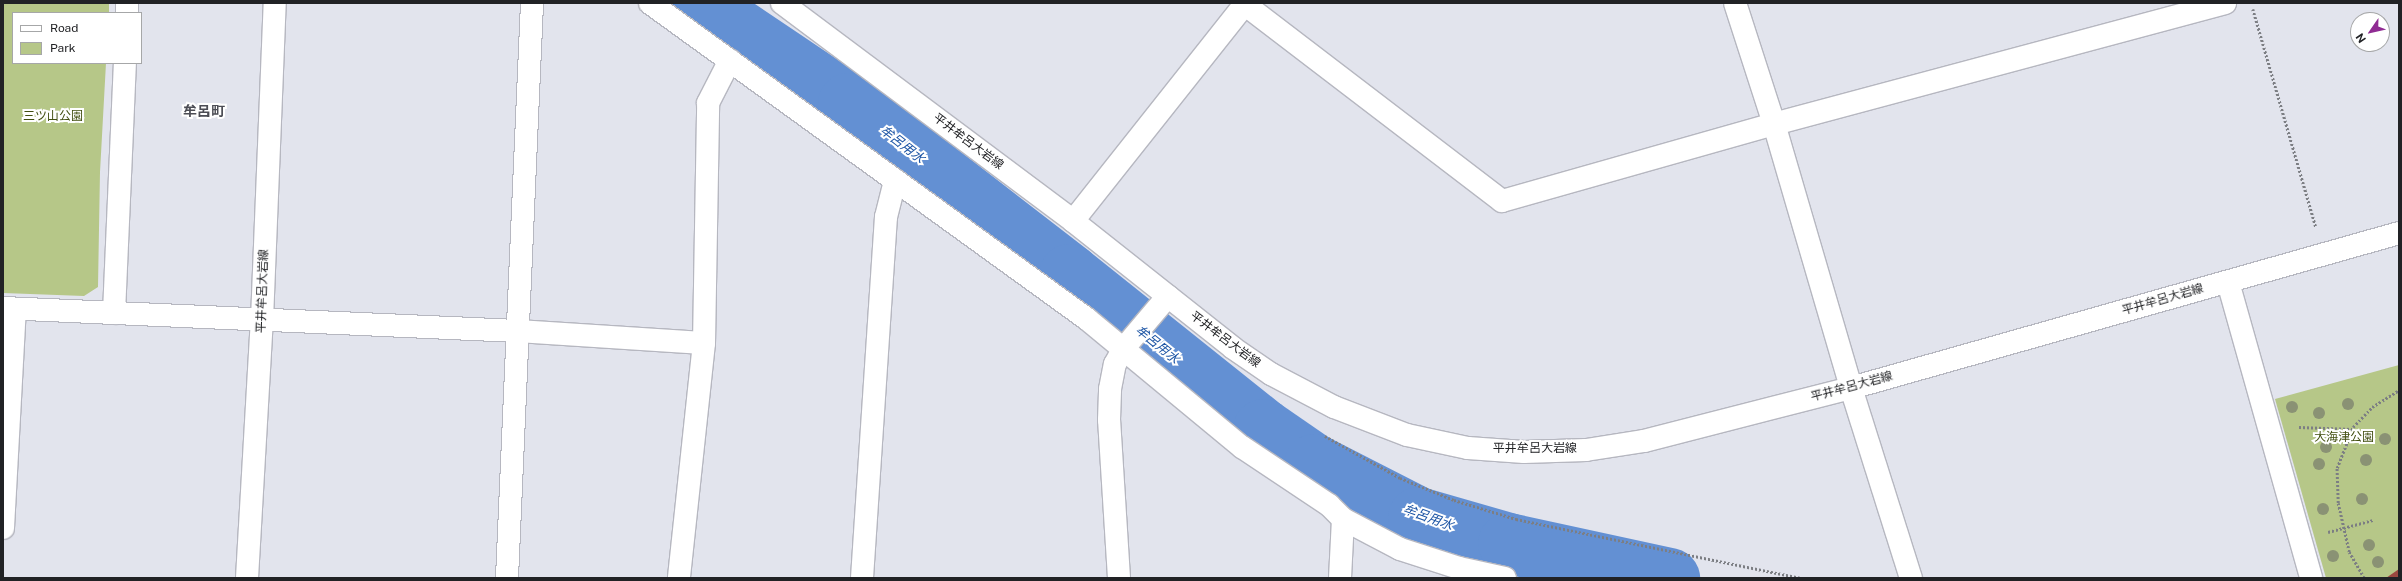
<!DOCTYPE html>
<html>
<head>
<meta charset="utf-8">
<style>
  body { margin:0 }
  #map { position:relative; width:2402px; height:581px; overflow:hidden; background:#e2e4ed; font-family:"Public Sans","Noto Sans JP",sans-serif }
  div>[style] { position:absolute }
  .green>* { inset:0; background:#b6c788 }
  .river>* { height:61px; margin:-30.5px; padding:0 30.5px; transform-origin:30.5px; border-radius:30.5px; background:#6390d3 }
  .building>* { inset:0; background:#9a4840 }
  .path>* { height:2.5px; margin-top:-1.25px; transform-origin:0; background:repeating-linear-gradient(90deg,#7c7e83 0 2px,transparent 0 4px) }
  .roads { filter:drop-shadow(1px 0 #b6b7c0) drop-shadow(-1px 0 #b6b7c0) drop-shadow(0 1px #b6b7c0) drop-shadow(0 -1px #b6b7c0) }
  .street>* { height:22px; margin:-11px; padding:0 11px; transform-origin:11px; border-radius:11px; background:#fff }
  .secondary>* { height:22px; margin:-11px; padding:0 11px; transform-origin:11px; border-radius:11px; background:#fff }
  .trees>* { width:12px; height:12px; margin:-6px; border-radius:50%; background:#8a9274 }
  span { translate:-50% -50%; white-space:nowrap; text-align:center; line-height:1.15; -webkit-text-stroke:4px #fff; paint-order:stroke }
  .park-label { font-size:12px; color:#424f11 }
  .street-label { font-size:12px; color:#212225 }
  .water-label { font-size:13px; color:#1d55a5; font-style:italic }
  .quarter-label { font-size:14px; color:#4c4d55; font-weight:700 }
  .frame { position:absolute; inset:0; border:4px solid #212225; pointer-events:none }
  .legend { position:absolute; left:12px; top:12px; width:130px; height:52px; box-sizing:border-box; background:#fff; border:1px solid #a6a7a8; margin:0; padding:5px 7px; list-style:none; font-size:12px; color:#212225 }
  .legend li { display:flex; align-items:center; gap:8px; height:20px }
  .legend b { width:20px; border:1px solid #a6a7a8 }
  .north { position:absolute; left:2350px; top:12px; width:40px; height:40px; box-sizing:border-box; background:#fff; border:1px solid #a6a7a8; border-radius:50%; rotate:236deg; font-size:11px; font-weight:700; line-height:16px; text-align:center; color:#212225 }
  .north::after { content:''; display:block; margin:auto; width:14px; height:18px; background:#902c93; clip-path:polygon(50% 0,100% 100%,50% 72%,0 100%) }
</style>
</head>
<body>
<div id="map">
  <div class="green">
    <i style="clip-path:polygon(3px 3px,109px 3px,109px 13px,13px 13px,13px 63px,106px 63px,100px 172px,98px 287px,84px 296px,3px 293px)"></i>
    <i style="clip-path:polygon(2399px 365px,2399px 578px,2326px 578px,2275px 399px)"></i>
  </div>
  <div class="river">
    <i style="left:699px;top:3px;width:179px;rotate:33.9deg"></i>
    <i style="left:848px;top:103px;width:279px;rotate:37.7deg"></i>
    <i style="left:1069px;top:274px;width:248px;rotate:38.6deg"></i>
    <i style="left:1263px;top:429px;width:62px;rotate:34.5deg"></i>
    <i style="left:1314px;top:464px;width:117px;rotate:27deg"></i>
    <i style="left:1418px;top:517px;width:94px;rotate:16.1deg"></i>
    <i style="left:1508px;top:543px;width:165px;rotate:12.3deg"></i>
  </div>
  <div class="building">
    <i style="clip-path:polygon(2399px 569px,2399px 578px,2386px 578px)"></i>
  </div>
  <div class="path">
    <i style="left:2253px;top:9px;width:227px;rotate:73.9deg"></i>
    <i style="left:2299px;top:427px;width:53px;rotate:2.2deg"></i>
    <i style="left:1325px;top:436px;width:86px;rotate:29.2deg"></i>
    <i style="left:1400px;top:478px;width:58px;rotate:22.2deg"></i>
    <i style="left:1454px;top:500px;width:65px;rotate:17deg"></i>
    <i style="left:1516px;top:519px;width:291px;rotate:11.7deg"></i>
    <i style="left:2328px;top:532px;width:47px;rotate:-14.9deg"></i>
    <i style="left:2364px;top:578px;width:30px;rotate:-120deg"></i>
    <i style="left:2349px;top:552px;width:50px;rotate:-102.7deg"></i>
    <i style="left:2338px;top:503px;width:35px;rotate:-92deg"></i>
    <i style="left:2337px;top:468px;width:44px;rotate:-68.7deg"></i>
    <i style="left:2353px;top:427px;width:28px;rotate:-46deg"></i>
    <i style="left:2372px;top:407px;width:32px;rotate:-32deg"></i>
  </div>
  <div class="roads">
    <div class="street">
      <i style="left:650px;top:3px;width:539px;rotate:35.87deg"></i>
      <i style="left:1087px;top:319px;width:201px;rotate:39.6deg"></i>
      <i style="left:1242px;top:447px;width:105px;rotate:33.7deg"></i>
      <i style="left:1329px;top:505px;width:20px;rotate:45deg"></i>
      <i style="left:1343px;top:519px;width:64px;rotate:27.8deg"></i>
      <i style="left:1400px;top:549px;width:62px;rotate:17.9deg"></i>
      <i style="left:1459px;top:568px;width:47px;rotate:12.3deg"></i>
      <i style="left:1243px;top:3px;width:326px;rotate:37.4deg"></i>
      <i style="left:1502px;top:201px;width:283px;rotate:-15.8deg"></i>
      <i style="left:1774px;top:124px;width:467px;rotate:-15deg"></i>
      <i style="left:1735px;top:3px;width:127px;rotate:72.1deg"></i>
      <i style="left:1774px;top:124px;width:275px;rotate:73.7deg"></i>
      <i style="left:1851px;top:388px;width:199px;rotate:72.5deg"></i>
      <i style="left:127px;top:13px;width:10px;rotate:-90deg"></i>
      <i style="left:1073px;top:221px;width:278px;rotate:-51.6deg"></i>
      <i style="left:2228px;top:282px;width:307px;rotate:74.3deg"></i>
      <i style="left:3px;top:308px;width:515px;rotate:2.56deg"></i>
      <i style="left:517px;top:331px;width:187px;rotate:3.7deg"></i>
      <i style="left:704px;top:343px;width:236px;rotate:96.1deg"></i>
      <i style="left:114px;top:313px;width:250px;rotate:-87.5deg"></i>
      <i style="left:704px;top:343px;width:240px;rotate:-89deg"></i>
      <i style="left:708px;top:103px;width:48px;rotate:-62.9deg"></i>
      <i style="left:3px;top:528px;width:219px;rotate:-86.9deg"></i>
      <i style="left:507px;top:578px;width:576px;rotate:-87.51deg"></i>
      <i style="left:862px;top:578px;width:362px;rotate:-86.2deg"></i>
      <i style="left:886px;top:217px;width:38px;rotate:-76deg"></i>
      <i style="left:1340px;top:578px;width:59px;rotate:-87.1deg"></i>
    </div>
    <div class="secondary">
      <i style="left:782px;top:3px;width:364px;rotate:36.8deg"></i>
      <i style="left:1073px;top:221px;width:204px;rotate:38.4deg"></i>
      <i style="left:1233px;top:348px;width:46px;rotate:34.4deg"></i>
      <i style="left:1271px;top:374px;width:71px;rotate:27.6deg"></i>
      <i style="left:1334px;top:407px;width:78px;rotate:21deg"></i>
      <i style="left:1407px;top:435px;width:62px;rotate:12deg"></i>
      <i style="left:1468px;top:448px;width:56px;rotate:4.1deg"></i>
      <i style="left:1524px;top:452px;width:62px;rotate:-1.8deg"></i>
      <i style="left:1586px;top:450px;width:59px;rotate:-8.8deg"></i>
      <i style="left:1644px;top:441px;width:214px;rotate:-14.4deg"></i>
      <i style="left:1851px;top:388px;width:569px;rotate:-15.79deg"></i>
      <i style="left:247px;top:578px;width:258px;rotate:-86.7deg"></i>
      <i style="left:262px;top:320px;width:317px;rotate:-87.7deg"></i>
      <i style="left:1119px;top:578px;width:158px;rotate:-93.6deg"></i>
      <i style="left:1109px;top:420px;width:31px;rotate:-88deg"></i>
      <i style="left:1110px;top:389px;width:25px;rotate:-79deg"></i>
      <i style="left:1115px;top:364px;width:18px;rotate:-61deg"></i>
      <i style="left:1124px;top:348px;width:68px;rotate:-49.8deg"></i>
    </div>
  </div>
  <div class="trees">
    <i style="left:2348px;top:404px"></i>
    <i style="left:2292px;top:407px"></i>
    <i style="left:2319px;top:413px"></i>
    <i style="left:2385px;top:439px"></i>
    <i style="left:2326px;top:447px"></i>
    <i style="left:2366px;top:460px"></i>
    <i style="left:2319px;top:464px"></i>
    <i style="left:2362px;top:499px"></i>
    <i style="left:2323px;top:509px"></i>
    <i style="left:2369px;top:545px"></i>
    <i style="left:2333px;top:556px"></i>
    <i style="left:2378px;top:562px"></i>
  </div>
  <div class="park-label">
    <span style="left:53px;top:117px">三ツ山公園</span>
    <span style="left:2344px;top:438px">大海津公園</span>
  </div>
  <div class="street-label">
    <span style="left:968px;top:142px;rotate:37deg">平井牟呂大岩線</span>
    <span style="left:263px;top:291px;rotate:-88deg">平井牟呂大岩線</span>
    <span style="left:2163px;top:300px;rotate:-16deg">平井牟呂大岩線</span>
    <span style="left:1225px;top:340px;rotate:37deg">平井牟呂大岩線</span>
    <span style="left:1852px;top:387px;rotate:-15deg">平井牟呂大岩線</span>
    <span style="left:1535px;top:449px">平井牟呂大岩線</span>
  </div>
  <div class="water-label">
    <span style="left:902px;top:145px;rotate:38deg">牟呂用水</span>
    <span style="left:1157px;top:345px;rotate:39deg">牟呂用水</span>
    <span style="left:1428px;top:518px;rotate:20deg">牟呂用水</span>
  </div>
  <div class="quarter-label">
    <span style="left:204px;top:111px">牟呂町</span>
  </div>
  <div class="frame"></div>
  <ul class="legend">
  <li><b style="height:5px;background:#fff"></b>Road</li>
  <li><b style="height:11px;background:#b6c788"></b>Park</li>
  </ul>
  <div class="north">N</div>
</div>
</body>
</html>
